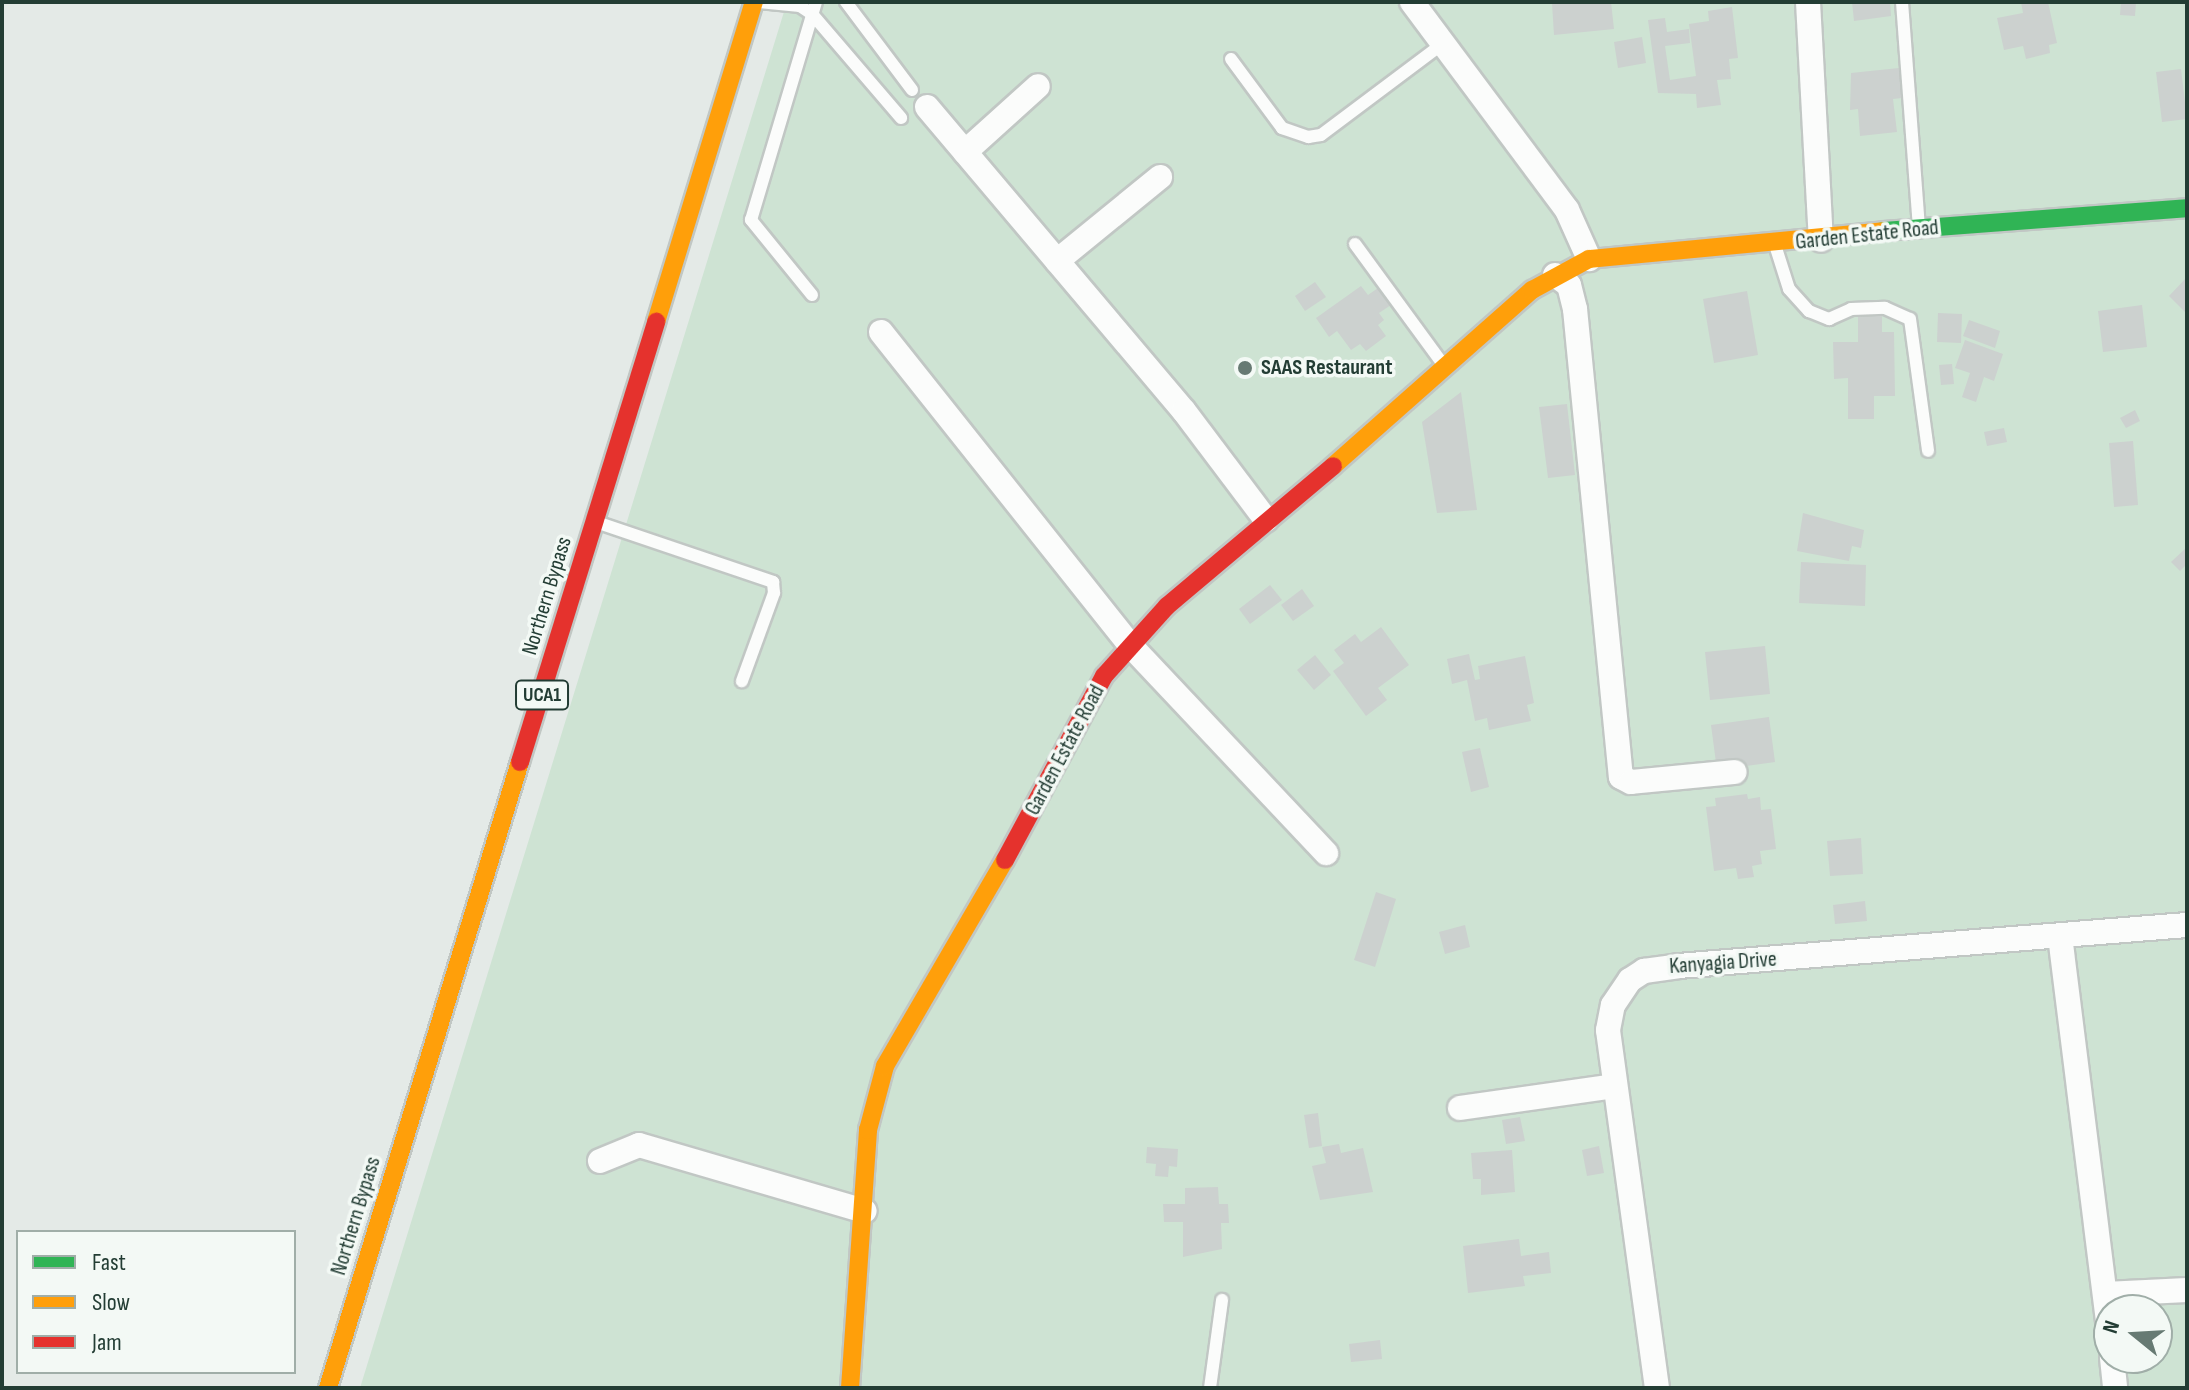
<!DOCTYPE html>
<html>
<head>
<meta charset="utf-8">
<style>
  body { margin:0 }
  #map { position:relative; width:2189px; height:1390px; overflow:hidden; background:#e4eae7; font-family:"Sofia Sans Condensed",sans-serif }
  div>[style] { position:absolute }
  .green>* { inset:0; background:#cee3d3 }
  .building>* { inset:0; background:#ccd1cf }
  .roads { filter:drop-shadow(2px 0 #c1c7c4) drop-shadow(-2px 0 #c1c7c4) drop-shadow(0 2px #c1c7c4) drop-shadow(0 -2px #c1c7c4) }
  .lane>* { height:12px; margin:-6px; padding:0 6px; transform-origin:6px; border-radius:6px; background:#fbfcfb }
  .street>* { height:24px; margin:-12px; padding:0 12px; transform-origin:12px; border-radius:12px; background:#fbfcfb }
  .fast>* { height:18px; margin:-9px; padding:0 9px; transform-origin:9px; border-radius:9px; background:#30b455 }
  .slow>* { height:18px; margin:-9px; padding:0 9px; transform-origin:9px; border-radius:9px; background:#ff9f0a }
  .jam>* { height:18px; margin:-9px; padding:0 9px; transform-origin:9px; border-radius:9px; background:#e5322d }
  .dots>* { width:22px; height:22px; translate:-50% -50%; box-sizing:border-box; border:4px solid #f3f9f5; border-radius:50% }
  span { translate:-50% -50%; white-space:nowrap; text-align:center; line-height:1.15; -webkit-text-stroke:7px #f3f9f5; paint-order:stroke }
  .shield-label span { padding:2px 6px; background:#f3f9f5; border:2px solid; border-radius:6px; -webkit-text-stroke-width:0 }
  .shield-label { font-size:20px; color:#233d34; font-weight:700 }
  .street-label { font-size:22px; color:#233d34 }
  .poi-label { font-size:22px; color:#233d34; font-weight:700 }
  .left { translate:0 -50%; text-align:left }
  .frame { position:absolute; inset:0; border:4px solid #233d34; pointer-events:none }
  .legend { position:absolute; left:16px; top:1230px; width:280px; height:144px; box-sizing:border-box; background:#f3f9f5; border:2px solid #a0aea8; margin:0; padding:10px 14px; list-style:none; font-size:24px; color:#233d34 }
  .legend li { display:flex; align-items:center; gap:16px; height:40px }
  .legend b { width:40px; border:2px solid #a0aea8 }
  .north { position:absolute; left:2093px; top:1294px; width:80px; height:80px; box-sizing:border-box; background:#f3f9f5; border:2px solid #a0aea8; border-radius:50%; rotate:288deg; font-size:22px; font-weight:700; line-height:32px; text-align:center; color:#233d34 }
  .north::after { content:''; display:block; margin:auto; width:28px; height:36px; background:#677a73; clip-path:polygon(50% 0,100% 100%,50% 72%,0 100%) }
</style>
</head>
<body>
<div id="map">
  <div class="green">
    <i style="clip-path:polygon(evenodd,787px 2px,2187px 2px,2187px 1388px,360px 1388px,787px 2px,2109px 1310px,2157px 1310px,2157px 1358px,2109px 1358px,2109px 1310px)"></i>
  </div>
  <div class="building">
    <i style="clip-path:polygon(1611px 2px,1614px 29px,1554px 35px,1552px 3px)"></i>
    <i style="clip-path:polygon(1852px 2px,1890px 2px,1891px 16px,1854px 21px)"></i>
    <i style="clip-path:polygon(2021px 2px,2048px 2px,2057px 43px,2049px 45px,2050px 53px,2026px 59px,2023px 46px,2004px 50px,1997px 18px,2023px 13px)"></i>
    <i style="clip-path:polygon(2121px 2px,2136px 2px,2135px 16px,2120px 15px)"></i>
    <i style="clip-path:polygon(1732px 7px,1738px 58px,1729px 59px,1731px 79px,1717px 80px,1721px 105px,1697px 108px,1696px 94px,1658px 93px,1648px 20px,1665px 18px,1667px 32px,1689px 29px,1690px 43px,1665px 46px,1670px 80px,1696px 76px,1689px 24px,1709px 21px,1708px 11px)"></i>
    <i style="clip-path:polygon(1642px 37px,1646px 63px,1618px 68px,1614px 42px)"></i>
    <i style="clip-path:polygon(1899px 68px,1902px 98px,1893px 99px,1897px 132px,1860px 136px,1858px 109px,1850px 110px,1851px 73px)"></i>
    <i style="clip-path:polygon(2181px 69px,2187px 119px,2162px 122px,2156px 72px)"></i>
    <i style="clip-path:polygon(2187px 277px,2187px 314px,2169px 296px)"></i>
    <i style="clip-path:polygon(1315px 282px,1326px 297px,1305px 311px,1295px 296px)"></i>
    <i style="clip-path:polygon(1361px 286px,1368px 295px,1378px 288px,1391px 305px,1379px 313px,1384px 320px,1378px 325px,1386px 336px,1366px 351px,1360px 344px,1351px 350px,1337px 331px,1329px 337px,1316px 318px)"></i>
    <i style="clip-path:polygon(1747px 291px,1758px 355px,1714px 363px,1703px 299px)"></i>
    <i style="clip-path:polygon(2142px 305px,2147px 347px,2103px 352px,2098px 311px)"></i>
    <i style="clip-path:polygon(1938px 313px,1962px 314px,1961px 343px,1937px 342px)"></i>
    <i style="clip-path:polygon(1882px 315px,1882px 332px,1894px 332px,1895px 396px,1874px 396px,1874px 419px,1848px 419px,1848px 378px,1834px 379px,1833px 342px,1858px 342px,1858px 316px)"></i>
    <i style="clip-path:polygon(1969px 320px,2000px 331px,1995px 348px,1963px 336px)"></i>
    <i style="clip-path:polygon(1965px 340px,2003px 354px,1994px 381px,1984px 377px,1976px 402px,1962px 397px,1970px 373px,1955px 368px)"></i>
    <i style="clip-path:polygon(1952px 364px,1954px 384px,1941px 385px,1939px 365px)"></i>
    <i style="clip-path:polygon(1461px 392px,1477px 510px,1437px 513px,1422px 422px)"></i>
    <i style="clip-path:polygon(1567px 404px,1575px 475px,1548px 478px,1539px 407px)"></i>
    <i style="clip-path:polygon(2135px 410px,2140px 421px,2126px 428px,2120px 418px)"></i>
    <i style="clip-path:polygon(2004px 428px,2007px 442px,1987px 446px,1984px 432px)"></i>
    <i style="clip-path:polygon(2133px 441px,2138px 505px,2114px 507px,2109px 443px)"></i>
    <i style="clip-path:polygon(1803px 513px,1864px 530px,1861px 548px,1852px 546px,1849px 561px,1797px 551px)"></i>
    <i style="clip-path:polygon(2187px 547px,2187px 564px,2180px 571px,2171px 562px)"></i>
    <i style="clip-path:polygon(1801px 562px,1866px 565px,1865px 606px,1799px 603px)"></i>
    <i style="clip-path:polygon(1270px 585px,1282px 600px,1250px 624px,1239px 609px)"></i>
    <i style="clip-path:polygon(1302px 589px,1314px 606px,1293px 621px,1281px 605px)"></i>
    <i style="clip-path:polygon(1381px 627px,1409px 665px,1378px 688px,1387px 700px,1366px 716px,1333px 671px,1344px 663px,1334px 650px,1355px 634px,1361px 642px)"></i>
    <i style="clip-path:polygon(1765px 646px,1770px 694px,1710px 700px,1705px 652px)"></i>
    <i style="clip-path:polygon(1469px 654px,1475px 680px,1480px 679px,1478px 666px,1525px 656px,1534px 703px,1527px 705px,1531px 721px,1489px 730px,1487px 718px,1475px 721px,1467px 680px,1452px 684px,1447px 659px)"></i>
    <i style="clip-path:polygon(1315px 655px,1331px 675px,1314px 690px,1297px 670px)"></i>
    <i style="clip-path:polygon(1769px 717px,1775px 762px,1717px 770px,1711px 725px)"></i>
    <i style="clip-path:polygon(1480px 748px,1489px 787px,1471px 792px,1462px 752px)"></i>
    <i style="clip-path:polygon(1747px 794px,1748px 799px,1760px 797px,1761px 810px,1771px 809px,1776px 849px,1760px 851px,1762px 864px,1752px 866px,1754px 877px,1738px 879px,1736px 868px,1714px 871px,1706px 807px,1716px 806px,1715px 798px)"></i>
    <i style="clip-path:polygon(1861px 838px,1863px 874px,1830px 876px,1827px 841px)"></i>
    <i style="clip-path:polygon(1376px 892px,1396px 899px,1375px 967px,1354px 960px)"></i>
    <i style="clip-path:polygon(1865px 901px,1867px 921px,1835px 924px,1833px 905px)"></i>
    <i style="clip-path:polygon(1465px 925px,1470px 947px,1445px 954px,1439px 932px)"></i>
    <i style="clip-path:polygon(1318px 1113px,1322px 1146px,1309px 1148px,1304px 1115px)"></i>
    <i style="clip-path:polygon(1520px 1117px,1525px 1141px,1506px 1144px,1502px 1120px)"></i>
    <i style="clip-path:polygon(1339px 1144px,1341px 1153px,1363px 1148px,1373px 1192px,1320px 1200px,1312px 1166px,1326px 1163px,1322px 1147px)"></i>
    <i style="clip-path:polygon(1599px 1146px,1604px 1173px,1587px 1176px,1582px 1150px)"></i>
    <i style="clip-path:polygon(1147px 1147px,1178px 1149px,1177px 1167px,1169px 1166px,1168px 1177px,1155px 1176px,1156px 1164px,1146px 1163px)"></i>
    <i style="clip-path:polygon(1512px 1150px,1515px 1192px,1481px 1195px,1481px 1179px,1473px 1179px,1471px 1153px)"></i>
    <i style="clip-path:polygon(1218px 1187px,1219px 1204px,1228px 1204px,1229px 1223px,1221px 1223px,1222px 1249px,1183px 1257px,1183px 1222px,1164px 1222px,1163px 1204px,1185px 1204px,1185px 1188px)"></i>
    <i style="clip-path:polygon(1519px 1239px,1521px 1256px,1549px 1252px,1551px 1273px,1523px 1276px,1525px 1286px,1468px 1293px,1463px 1246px)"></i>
    <i style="clip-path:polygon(1380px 1340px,1382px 1359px,1351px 1362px,1349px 1344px)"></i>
  </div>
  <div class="roads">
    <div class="lane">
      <i style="left:759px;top:2px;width:41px;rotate:5.6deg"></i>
      <i style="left:800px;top:6px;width:14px;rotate:34deg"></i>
      <i style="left:812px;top:14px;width:137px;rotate:49.4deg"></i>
      <i style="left:846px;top:2px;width:110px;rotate:53.1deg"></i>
      <i style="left:1902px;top:2px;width:225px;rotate:85.7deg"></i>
      <i style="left:1231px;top:59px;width:86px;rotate:53.5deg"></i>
      <i style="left:1282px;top:128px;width:28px;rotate:19deg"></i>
      <i style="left:1308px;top:137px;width:13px;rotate:-9deg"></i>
      <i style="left:1321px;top:135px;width:150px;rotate:-36.9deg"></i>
      <i style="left:1355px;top:244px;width:152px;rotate:53.8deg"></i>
      <i style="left:1776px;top:248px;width:43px;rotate:72.4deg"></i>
      <i style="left:1789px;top:289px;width:30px;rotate:48deg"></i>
      <i style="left:1809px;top:311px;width:22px;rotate:22deg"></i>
      <i style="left:1829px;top:319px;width:24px;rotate:-24deg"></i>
      <i style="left:1851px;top:309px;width:34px;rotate:-2deg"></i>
      <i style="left:1885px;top:308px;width:27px;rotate:24deg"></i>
      <i style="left:1910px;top:319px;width:133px;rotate:82.2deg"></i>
      <i style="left:812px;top:295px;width:97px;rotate:-129.1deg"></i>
      <i style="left:751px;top:220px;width:227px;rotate:-73.4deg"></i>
      <i style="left:599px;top:523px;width:184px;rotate:18.7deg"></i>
      <i style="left:773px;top:582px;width:11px;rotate:85deg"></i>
      <i style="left:774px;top:593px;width:94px;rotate:110deg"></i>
      <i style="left:1210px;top:1388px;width:89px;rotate:-82.2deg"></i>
    </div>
    <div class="street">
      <i style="left:1412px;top:2px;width:259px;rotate:53.3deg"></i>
      <i style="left:1567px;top:210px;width:54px;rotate:65.8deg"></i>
      <i style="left:1808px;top:2px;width:238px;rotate:86.9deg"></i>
      <i style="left:927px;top:107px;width:398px;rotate:49.8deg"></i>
      <i style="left:1184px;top:411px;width:136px;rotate:53deg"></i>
      <i style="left:965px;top:152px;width:98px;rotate:-42.1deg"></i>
      <i style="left:1057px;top:261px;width:133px;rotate:-39.2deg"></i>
      <i style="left:1555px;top:275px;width:17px;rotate:36deg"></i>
      <i style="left:1569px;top:285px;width:25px;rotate:76deg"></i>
      <i style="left:1575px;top:309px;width:470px;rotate:84.4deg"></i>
      <i style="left:1621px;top:777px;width:11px;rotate:27deg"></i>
      <i style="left:1631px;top:782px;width:104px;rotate:-5.5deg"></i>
      <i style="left:881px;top:332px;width:400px;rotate:51.5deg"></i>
      <i style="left:1130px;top:645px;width:286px;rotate:46.7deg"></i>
      <i style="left:2060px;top:936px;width:398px;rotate:82.9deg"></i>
      <i style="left:1460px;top:1108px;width:156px;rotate:-8.1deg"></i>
      <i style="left:600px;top:1161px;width:42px;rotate:-22.3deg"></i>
      <i style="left:639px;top:1145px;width:235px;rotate:16.3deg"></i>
      <i style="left:2105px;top:1294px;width:82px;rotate:-2.8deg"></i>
      <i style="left:2112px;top:1358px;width:30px;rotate:84deg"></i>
      <i style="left:1657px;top:1388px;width:361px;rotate:-97.8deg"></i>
      <i style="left:1608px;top:1030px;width:25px;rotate:-79deg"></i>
      <i style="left:1613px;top:1005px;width:30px;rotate:-56deg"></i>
      <i style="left:1630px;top:980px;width:17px;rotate:-33deg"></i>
      <i style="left:1644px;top:971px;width:34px;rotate:-8deg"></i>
      <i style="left:1678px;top:966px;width:511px;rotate:-4.61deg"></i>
    </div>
    <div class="fast">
      <i style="left:1883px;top:231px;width:305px;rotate:-4.3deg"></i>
    </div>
    <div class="slow">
      <i style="left:656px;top:322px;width:335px;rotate:-73deg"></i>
      <i style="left:1333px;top:466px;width:266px;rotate:-41.5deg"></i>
      <i style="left:1532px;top:290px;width:65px;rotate:-28.5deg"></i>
      <i style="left:1589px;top:259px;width:295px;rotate:-5.4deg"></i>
      <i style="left:328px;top:1388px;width:655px;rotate:-72.95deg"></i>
      <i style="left:850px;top:1388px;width:259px;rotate:-86deg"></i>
      <i style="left:868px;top:1130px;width:66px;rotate:-75.1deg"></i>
      <i style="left:885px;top:1066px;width:238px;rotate:-59.8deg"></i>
    </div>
    <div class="jam">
      <i style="left:520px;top:762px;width:461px;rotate:-72.8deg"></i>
      <i style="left:1005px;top:860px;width:209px;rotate:-61.7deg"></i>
      <i style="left:1104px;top:676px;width:94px;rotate:-48deg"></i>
      <i style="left:1167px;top:606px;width:217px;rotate:-40.1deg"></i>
    </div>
  </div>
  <div class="dots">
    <i style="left:1245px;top:368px;background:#677a73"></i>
  </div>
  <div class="shield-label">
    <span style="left:542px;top:695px">UCA1</span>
  </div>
  <div class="street-label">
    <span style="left:1867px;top:235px;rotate:-6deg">Garden Estate Road</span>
    <span style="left:547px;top:596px;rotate:-73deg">Northern Bypass</span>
    <span style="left:1065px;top:750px;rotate:-62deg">Garden Estate Road</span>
    <span style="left:1723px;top:963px;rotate:-4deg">Kanyagia Drive</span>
    <span style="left:356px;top:1216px;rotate:-73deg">Northern Bypass</span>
  </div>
  <div class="poi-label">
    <span class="left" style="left:1261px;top:368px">SAAS Restaurant</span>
  </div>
  <div class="frame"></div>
  <ul class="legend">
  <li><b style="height:10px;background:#30b455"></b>Fast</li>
  <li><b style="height:10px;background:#ff9f0a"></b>Slow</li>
  <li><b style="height:10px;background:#e5322d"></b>Jam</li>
  </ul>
  <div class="north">N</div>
</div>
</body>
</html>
